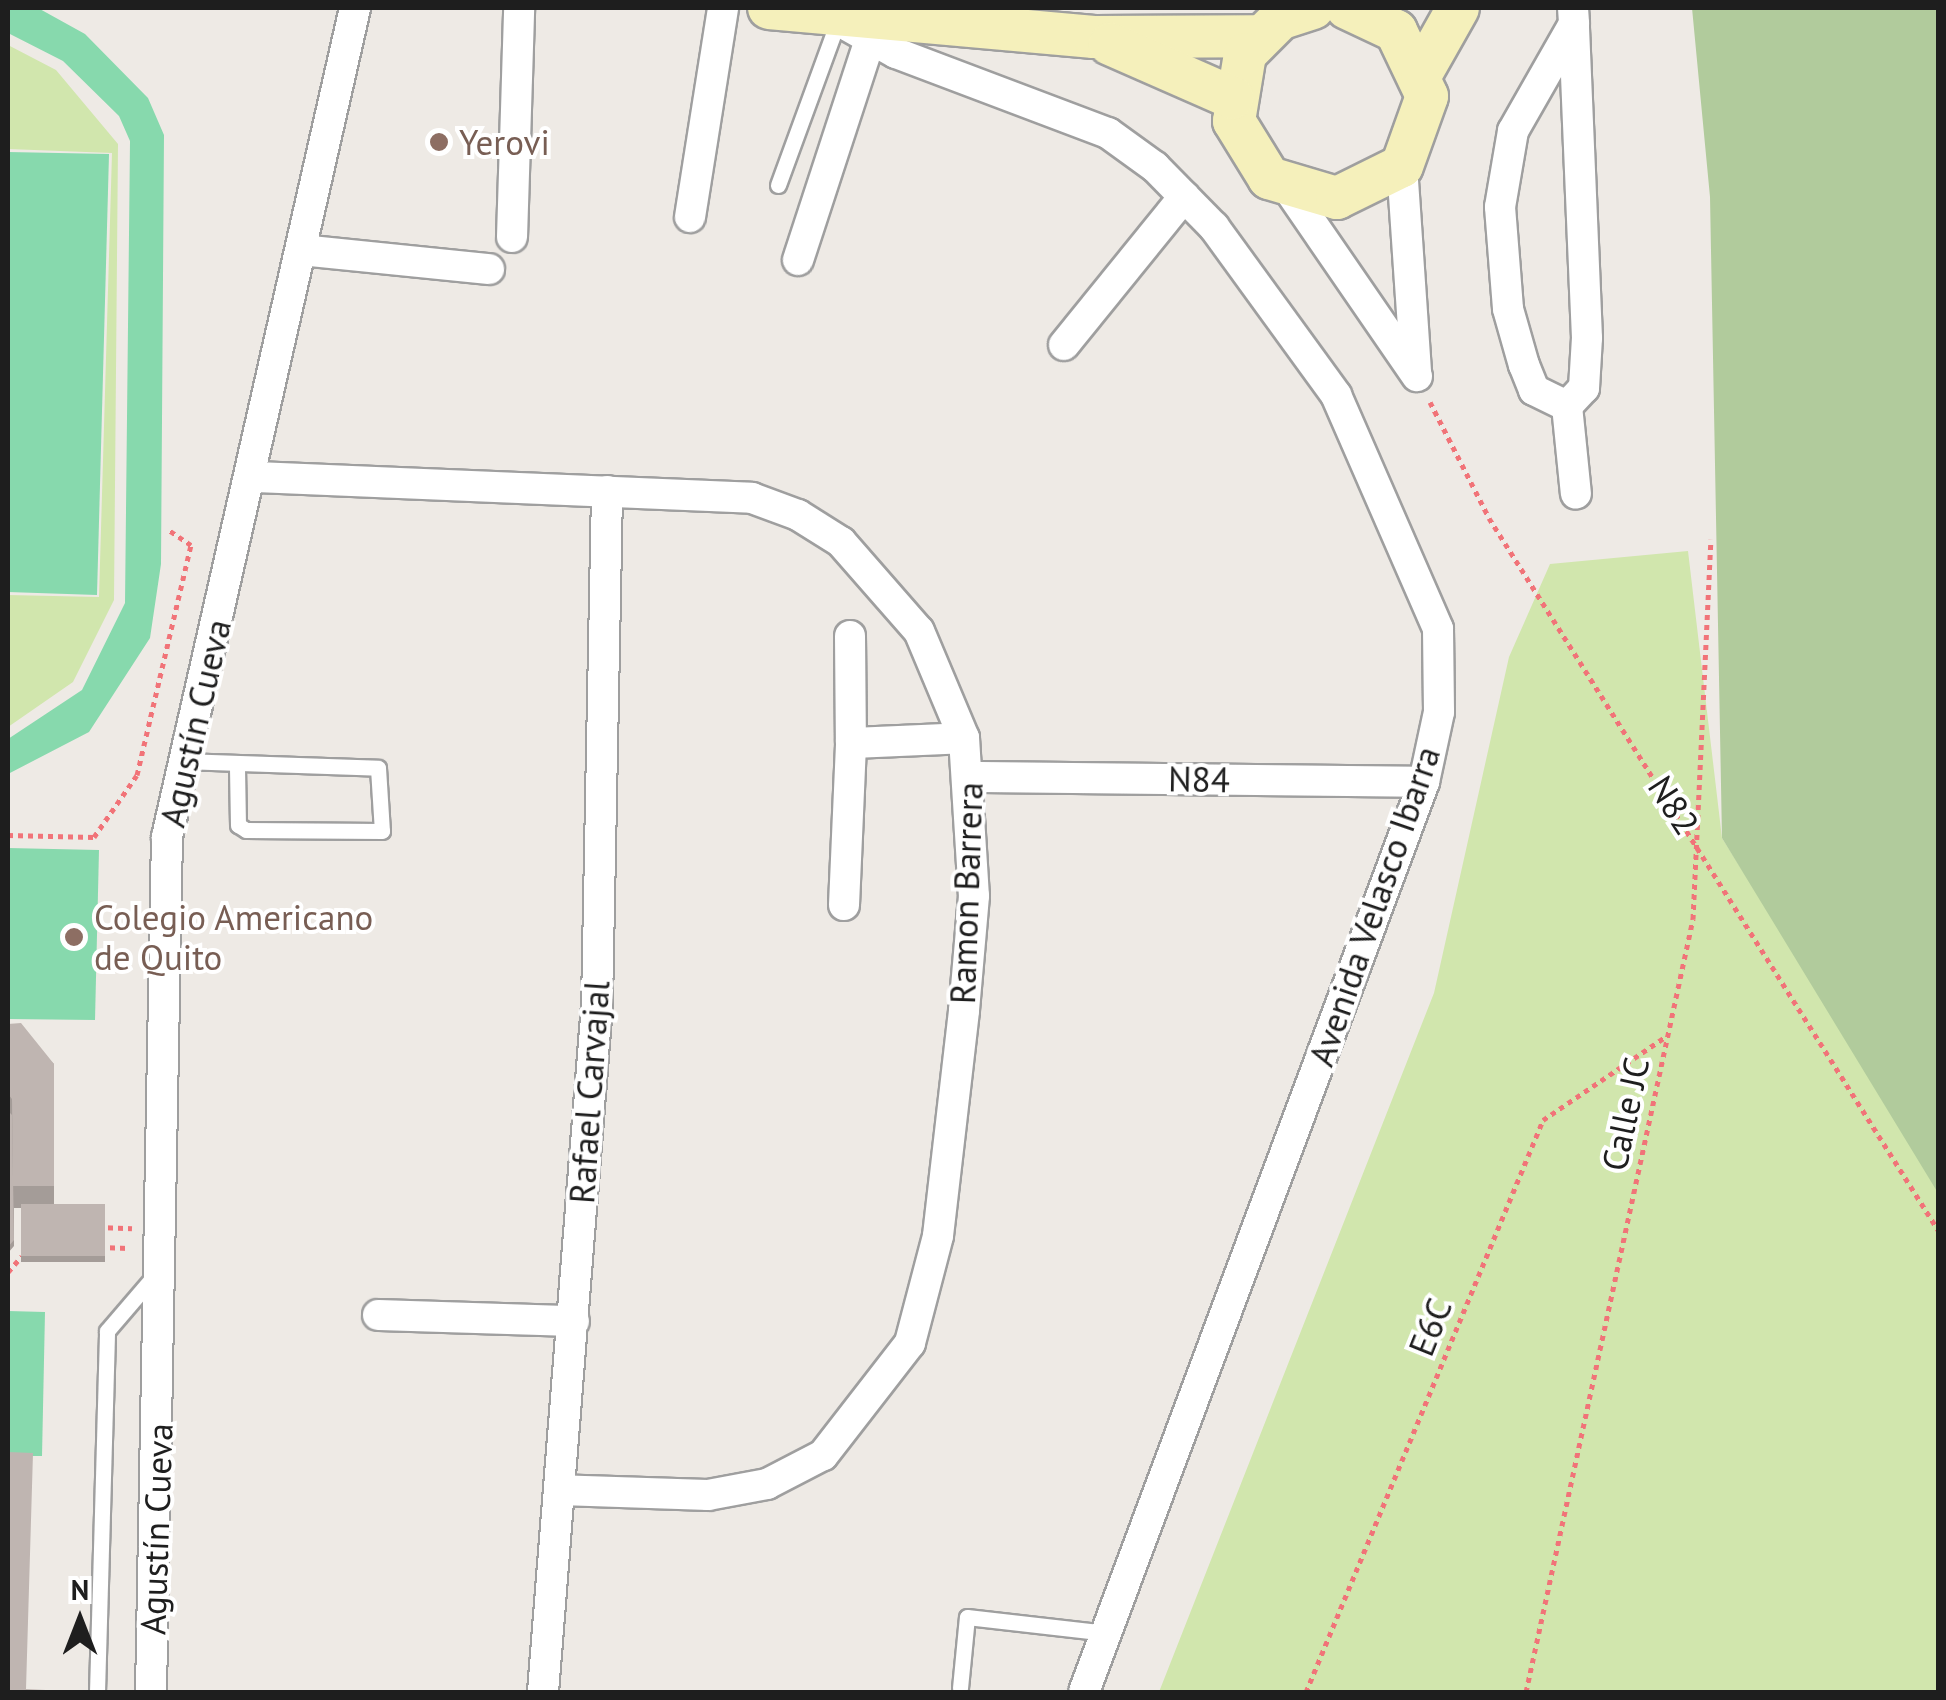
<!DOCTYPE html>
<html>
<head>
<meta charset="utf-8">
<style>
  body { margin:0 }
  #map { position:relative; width:1946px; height:1700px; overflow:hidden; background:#eeeae5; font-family:"PT Sans",sans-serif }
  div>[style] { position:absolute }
  .grass>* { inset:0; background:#d1e6ad }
  .forest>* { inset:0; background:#b1cb9c }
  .pitch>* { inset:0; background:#87d9ad }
  .path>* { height:5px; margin-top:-2.5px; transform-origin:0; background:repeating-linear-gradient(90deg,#f17378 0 5px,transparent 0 10px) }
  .roads { filter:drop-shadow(2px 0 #9f9f9f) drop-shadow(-2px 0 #9f9f9f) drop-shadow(0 2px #9f9f9f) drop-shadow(0 -2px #9f9f9f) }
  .lane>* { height:15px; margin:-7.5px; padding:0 7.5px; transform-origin:7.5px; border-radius:7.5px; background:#fff }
  .street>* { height:30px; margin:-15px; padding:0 15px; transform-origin:15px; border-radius:15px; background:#fff }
  .secondary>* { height:42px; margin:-21px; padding:0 21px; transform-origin:21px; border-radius:21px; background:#f5f0bb }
  .wall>* { inset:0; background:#a49c98 }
  .building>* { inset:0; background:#bfb5b1 }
  .dots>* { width:28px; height:28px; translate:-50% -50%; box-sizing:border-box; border:5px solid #fff; border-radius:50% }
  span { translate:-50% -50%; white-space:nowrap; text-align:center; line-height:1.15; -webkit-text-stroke:8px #fff; paint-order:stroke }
  .education-label { font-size:35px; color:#785e54 }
  .left { translate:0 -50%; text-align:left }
  .street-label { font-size:35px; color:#1e1e1e }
  .frame { position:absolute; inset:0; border:10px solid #1e1e1e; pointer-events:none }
  .north { position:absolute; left:30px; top:1570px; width:100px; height:100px; -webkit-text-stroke:8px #fff; paint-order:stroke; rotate:0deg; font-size:28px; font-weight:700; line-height:40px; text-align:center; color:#1e1e1e }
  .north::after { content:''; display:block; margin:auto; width:35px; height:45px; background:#1e1e1e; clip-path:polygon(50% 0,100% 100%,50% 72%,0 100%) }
</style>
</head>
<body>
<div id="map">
  <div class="grass">
    <i style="clip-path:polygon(8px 45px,56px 70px,118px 144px,114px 600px,73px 682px,8px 727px,8px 595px,99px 597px,112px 153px,8px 149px)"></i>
    <i style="clip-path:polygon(1688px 551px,1722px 838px,1938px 1182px,1938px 1692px,1159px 1692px,1434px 993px,1509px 657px,1550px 564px)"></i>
  </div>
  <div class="forest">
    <i style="clip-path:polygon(1692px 8px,1938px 8px,1938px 1193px,1722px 838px,1710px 197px)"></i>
  </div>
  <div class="pitch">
    <i style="clip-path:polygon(8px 8px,38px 8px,85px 34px,148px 98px,164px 135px,161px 564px,150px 638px,89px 732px,8px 774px,8px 739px,82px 690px,125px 603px,130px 141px,119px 116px,63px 61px,8px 33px)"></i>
    <i style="clip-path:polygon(8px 152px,109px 154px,97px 595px,8px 592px)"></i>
    <i style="clip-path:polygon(8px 848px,99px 850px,95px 1020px,8px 1019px)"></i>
    <i style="clip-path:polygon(8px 1311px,45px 1312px,42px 1456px,8px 1456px)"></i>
  </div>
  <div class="path">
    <i style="left:1430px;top:402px;width:130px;rotate:63deg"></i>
    <i style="left:1489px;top:518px;width:842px;rotate:57.76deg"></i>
    <i style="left:8px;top:835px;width:86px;rotate:1.3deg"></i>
    <i style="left:94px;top:837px;width:75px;rotate:-55.3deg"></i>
    <i style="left:137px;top:775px;width:236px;rotate:-76.8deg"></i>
    <i style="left:191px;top:545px;width:29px;rotate:-146deg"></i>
    <i style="left:98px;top:1227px;width:34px;rotate:2deg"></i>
    <i style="left:100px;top:1247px;width:29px;rotate:2deg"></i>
    <i style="left:8px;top:1272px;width:21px;rotate:-49deg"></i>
    <i style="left:1306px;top:1692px;width:619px;rotate:-67.49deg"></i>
    <i style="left:1543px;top:1120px;width:151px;rotate:-34.2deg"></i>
    <i style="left:1526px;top:1692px;width:791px;rotate:-77.81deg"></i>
    <i style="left:1693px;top:919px;width:380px;rotate:-87.3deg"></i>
  </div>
  <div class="roads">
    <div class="lane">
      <i style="left:778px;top:185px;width:175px;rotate:-69.9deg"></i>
      <i style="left:182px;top:761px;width:196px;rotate:2deg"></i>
      <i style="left:378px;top:768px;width:63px;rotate:86.4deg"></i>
      <i style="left:382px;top:831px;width:136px;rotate:-179.6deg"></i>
      <i style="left:246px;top:830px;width:9px;rotate:-148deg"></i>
      <i style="left:238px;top:825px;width:59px;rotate:-91deg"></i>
      <i style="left:960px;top:1688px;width:71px;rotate:-84.4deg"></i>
      <i style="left:967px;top:1617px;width:141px;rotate:6.5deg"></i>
      <i style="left:97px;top:1692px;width:361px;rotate:-88.4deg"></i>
      <i style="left:107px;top:1331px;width:74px;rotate:-49.4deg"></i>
    </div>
    <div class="street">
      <i style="left:1573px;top:8px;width:16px;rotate:86deg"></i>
      <i style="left:1574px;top:24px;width:123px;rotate:119.7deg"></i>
      <i style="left:1513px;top:131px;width:77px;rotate:99.7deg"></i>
      <i style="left:1500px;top:207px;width:102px;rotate:85.5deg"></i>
      <i style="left:1508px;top:309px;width:58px;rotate:74.1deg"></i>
      <i style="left:1524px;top:365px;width:27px;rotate:68deg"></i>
      <i style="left:1534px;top:390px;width:37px;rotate:26deg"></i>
      <i style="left:1567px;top:406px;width:25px;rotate:-47deg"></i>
      <i style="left:1584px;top:388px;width:50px;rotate:-86.6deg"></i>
      <i style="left:1587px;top:338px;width:314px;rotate:-92.4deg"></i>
      <i style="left:832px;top:17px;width:73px;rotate:29.4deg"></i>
      <i style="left:896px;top:53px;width:227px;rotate:20.7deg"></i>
      <i style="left:1108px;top:133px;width:58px;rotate:35.9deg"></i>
      <i style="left:1155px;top:167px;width:84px;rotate:45.5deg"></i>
      <i style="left:1214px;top:227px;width:208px;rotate:54deg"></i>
      <i style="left:1336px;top:395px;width:255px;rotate:66.4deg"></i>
      <i style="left:1438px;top:629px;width:83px;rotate:89.3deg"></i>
      <i style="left:1439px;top:712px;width:72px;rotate:102.1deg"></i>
      <i style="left:1424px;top:782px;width:971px;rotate:110.49deg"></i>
      <i style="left:1402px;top:166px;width:207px;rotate:86.1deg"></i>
      <i style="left:1289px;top:190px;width:226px;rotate:55.5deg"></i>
      <i style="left:690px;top:217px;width:212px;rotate:-81deg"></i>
      <i style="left:512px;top:237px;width:229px;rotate:-88.2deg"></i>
      <i style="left:301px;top:250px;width:189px;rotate:5.8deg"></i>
      <i style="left:798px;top:260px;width:231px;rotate:-71.9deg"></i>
      <i style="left:1064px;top:345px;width:191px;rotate:-51deg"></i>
      <i style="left:1567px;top:406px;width:88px;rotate:84.2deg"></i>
      <i style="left:256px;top:477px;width:496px;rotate:2.4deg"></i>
      <i style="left:752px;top:498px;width:49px;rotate:20.3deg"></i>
      <i style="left:798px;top:515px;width:51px;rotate:32.1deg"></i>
      <i style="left:841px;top:542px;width:118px;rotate:48.8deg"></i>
      <i style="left:919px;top:631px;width:116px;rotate:67.2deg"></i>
      <i style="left:964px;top:738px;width:158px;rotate:86.4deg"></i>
      <i style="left:974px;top:896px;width:115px;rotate:95deg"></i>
      <i style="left:964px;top:1011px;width:226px;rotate:96.6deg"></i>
      <i style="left:938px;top:1236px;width:111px;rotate:104.7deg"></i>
      <i style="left:910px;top:1343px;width:142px;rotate:127.8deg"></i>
      <i style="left:823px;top:1455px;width:63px;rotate:152.6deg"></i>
      <i style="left:767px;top:1484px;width:60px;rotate:169.4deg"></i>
      <i style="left:708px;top:1495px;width:147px;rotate:-178.1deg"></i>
      <i style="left:850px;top:636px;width:107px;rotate:89.5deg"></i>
      <i style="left:973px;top:777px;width:451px;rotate:0.6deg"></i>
      <i style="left:844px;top:905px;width:162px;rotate:-87.5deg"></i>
      <i style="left:851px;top:743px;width:113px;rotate:-2.5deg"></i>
      <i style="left:378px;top:1315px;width:196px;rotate:1.8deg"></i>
      <i style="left:151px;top:1692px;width:855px;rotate:-88.93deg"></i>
      <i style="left:167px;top:837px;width:850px;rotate:-77.22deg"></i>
      <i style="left:543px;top:1692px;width:690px;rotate:-85.51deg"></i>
      <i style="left:597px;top:1004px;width:513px;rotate:-88.88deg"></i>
    </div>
    <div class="secondary">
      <i style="left:769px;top:8px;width:326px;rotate:5.1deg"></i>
      <i style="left:1094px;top:37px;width:165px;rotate:-0.3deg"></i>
      <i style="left:1313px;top:8px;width:35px;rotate:162deg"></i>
      <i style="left:1280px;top:19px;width:49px;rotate:135deg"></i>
      <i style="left:1245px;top:54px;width:68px;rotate:99.3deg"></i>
      <i style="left:1234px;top:121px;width:67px;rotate:58.4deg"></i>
      <i style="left:1269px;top:178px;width:71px;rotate:16.4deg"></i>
      <i style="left:1337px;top:198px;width:72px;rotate:-26.2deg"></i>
      <i style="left:1402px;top:166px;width:74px;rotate:-70.3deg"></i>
      <i style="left:1427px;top:96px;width:72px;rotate:-115.5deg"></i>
      <i style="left:1396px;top:31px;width:54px;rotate:-154.9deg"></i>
      <i style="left:1110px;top:44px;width:134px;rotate:23.7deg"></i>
      <i style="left:1422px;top:72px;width:73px;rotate:-60.6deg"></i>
    </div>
  </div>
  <div class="wall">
    <i style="clip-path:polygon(8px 1024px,54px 1064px,54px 1204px,105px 1204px,105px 1262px,21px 1262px,21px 1208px,14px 1208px,14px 1246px,8px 1253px)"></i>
  </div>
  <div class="building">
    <i style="clip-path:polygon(21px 1023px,54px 1064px,54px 1186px,13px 1186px,12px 1099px,8px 1094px,8px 1024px)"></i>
    <i style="clip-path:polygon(8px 1111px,12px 1115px,14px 1240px,8px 1247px)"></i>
    <i style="clip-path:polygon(21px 1204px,105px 1204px,105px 1256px,21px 1256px)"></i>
    <i style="clip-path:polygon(8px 1452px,33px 1453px,26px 1689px,46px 1690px,46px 1692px,8px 1692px)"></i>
  </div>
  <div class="dots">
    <i style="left:439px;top:142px;background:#8d6e63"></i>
    <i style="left:74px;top:937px;background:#8d6e63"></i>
  </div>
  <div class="education-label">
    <span class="left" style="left:459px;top:142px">Yerovi</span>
    <span class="left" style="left:94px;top:937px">Colegio Americano<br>de Quito</span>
  </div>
  <div class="street-label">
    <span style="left:195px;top:723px;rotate:-77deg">Agustín Cueva</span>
    <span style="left:1199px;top:779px;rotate:1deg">N84</span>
    <span style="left:1674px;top:805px;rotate:57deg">N82</span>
    <span style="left:966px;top:893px;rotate:-88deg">Ramon Barrera</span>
    <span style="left:1374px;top:906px;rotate:-71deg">Avenida Velasco Ibarra</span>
    <span style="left:589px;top:1092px;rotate:-86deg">Rafael Carvajal</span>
    <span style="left:1625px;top:1114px;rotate:-78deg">Calle JC</span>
    <span style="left:1430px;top:1327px;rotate:-68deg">E6C</span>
    <span style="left:156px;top:1529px;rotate:-88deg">Agustín Cueva</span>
  </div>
  <div class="frame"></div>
  <div class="north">N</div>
</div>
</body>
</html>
